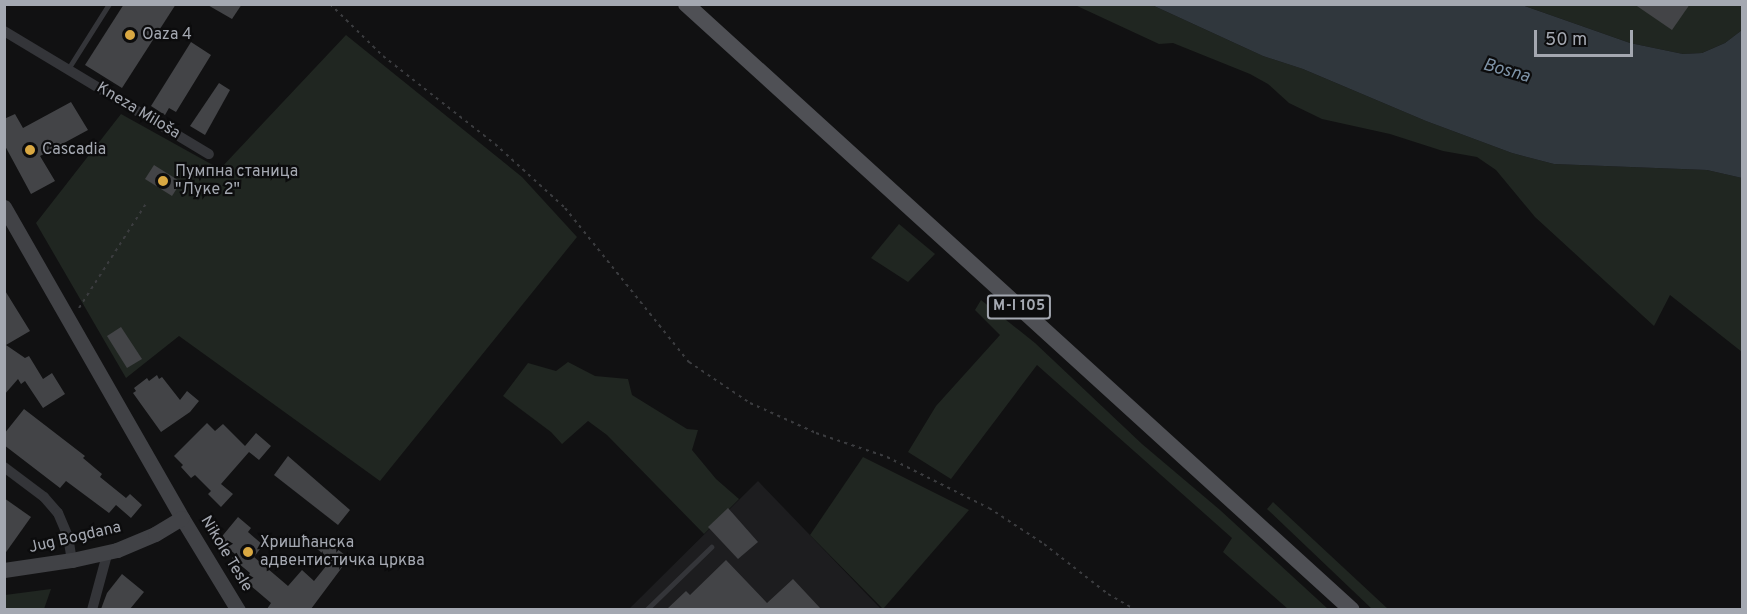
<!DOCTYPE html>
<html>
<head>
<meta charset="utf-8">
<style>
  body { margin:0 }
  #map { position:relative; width:1747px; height:614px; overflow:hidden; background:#111112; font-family:Overpass,sans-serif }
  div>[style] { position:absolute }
  .built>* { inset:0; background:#1d1d1f }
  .green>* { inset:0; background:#202621 }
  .water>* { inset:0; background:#30373d }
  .building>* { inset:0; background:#434447 }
  .path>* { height:2px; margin-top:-1px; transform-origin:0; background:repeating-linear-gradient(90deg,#3b3c3f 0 3px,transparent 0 7.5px) }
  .lane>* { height:5px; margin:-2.5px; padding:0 2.5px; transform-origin:2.5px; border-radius:2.5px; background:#343539 }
  .street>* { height:10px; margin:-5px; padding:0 5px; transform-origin:5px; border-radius:5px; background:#343539 }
  .secondary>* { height:15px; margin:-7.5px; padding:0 7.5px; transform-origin:7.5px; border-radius:7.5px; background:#414246 }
  .primary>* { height:16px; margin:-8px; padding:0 8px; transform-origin:8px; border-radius:8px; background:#4f5055 }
  .dots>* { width:16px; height:16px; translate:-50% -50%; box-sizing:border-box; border:3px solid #0c0c0d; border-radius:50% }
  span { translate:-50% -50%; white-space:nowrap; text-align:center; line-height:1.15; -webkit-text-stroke:4.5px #0c0c0d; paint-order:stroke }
  .shield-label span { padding:2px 4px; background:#0c0c0d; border:2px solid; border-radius:4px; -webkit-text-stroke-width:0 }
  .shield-label { font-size:15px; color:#a4a8b1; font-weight:700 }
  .poi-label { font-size:16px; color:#a4a8b1 }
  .left { translate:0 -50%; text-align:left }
  .street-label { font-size:16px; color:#a4a8b1 }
  .water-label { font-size:18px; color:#7f94a8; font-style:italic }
  .frame { position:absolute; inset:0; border:6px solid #a4a8b1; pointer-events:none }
  .scale { position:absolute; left:1534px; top:30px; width:99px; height:27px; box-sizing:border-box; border:3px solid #a4a8b1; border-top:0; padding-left:8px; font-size:18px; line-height:21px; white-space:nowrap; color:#a4a8b1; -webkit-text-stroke:4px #0c0c0d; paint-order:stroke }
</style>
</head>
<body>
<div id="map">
  <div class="built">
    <i style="clip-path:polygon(758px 481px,881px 609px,628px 610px)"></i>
  </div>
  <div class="green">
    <i style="clip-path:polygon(1075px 5px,1152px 5px,1263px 56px,1303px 69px,1426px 121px,1512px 153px,1554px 164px,1707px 170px,1742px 178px,1742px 352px,1670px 295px,1654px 326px,1535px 217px,1496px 170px,1477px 157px,1443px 151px,1390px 134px,1322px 119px,1289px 103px,1268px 84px,1250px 74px,1173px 43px,1159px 44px)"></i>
    <i style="clip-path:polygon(1522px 5px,1742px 5px,1742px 30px,1725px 43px,1702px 53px,1683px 54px,1630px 43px)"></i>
    <i style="clip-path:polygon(346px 35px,522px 177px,577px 237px,380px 481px,179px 336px,126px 378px,36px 223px,121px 114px,220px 169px)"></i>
    <i style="clip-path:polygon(899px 224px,935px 254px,908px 282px,871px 258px)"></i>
    <i style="clip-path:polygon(981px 300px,1035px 343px,1142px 444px,1220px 510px,1328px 609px,1288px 609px,1223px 552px,1232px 538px,1037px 365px,951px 479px,908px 452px,936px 406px,1000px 335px,975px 310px)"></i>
    <i style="clip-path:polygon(568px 362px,595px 376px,628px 379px,632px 395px,687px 429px,698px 430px,692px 450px,716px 479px,739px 499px,704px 534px,607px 435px,588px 421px,562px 444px,551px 432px,503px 396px,528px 363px,556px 371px)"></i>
    <i style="clip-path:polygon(863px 457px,969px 510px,883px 609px,810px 535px)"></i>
    <i style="clip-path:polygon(1273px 502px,1388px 609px,1372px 609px,1267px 509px)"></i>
    <i style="clip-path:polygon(51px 589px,44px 609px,5px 609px,5px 595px)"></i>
  </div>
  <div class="water">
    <i style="clip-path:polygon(1152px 5px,1522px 5px,1630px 43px,1683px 54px,1702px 53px,1725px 43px,1742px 30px,1742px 178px,1707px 170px,1554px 164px,1512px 153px,1426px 121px,1303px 69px,1263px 56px)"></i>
  </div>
  <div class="building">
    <i style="clip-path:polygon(124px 4px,176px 4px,122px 88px,85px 65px)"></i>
    <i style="clip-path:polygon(206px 4px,242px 4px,232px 19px)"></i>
    <i style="clip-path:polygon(1634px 4px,1690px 4px,1672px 30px)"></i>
    <i style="clip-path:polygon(191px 42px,211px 55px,176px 112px,169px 108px,165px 115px,151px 106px)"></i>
    <i style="clip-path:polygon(219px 83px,230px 90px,205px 135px,190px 126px)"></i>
    <i style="clip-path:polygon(71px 102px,88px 130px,40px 156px,55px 181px,31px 194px,4px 144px,4px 119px,15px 114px,23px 128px)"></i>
    <i style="clip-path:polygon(154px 165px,181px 182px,172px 196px,145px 179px)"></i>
    <i style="clip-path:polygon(4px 289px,30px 331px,6px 345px,25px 358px,29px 356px,43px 379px,52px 373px,65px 394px,43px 408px,25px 381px,21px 384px,18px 379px,4px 395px)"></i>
    <i style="clip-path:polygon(121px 327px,142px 359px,127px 368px,107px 336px)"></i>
    <i style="clip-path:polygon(157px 375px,159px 379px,162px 377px,180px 400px,187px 391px,199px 401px,190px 412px,161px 432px,133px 393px,136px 391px,134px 388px,147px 378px,149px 381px)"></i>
    <i style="clip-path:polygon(24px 409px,85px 456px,83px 458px,102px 474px,100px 477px,126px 498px,130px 494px,142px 505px,131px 518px,116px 505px,109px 513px,66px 481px,60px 488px,4px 445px,4px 434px)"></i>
    <i style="clip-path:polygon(207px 423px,215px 431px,223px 424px,245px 446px,256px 433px,271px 446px,259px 460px,249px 452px,221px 484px,233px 494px,221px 507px,208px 494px,211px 491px,195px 475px,191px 478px,181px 467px,183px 465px,174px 456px)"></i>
    <i style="clip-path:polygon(288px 456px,350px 510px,338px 525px,274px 475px)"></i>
    <i style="clip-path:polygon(4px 498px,31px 517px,4px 555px)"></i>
    <i style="clip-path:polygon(728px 508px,758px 542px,738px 559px,708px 527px)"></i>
    <i style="clip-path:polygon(238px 517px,251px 528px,248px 532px,263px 545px,254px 557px,288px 586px,302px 570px,314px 581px,331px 560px,312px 545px,320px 536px,349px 558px,311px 609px,267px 609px,271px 603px,245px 581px,250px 573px,232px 558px,235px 554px,219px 540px)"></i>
    <i style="clip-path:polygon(726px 560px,767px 603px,793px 579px,821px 609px,667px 609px,686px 591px,690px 595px)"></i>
    <i style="clip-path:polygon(122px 574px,144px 592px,130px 609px,101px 609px,107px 593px)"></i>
  </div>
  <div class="path">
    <i style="left:330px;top:4px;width:74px;rotate:44.5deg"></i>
    <i style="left:383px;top:56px;width:142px;rotate:38.2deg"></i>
    <i style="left:495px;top:144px;width:95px;rotate:42.4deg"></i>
    <i style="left:565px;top:208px;width:198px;rotate:51.2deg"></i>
    <i style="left:689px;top:362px;width:73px;rotate:33.9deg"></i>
    <i style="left:750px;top:403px;width:72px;rotate:24.4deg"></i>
    <i style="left:816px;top:433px;width:75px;rotate:18.7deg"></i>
    <i style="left:887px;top:457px;width:114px;rotate:26.6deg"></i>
    <i style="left:989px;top:508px;width:66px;rotate:33.2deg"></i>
    <i style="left:1044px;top:544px;width:81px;rotate:38deg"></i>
    <i style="left:1108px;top:594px;width:32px;rotate:30deg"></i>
    <i style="left:79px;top:308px;width:126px;rotate:-57.3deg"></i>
  </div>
  <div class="lane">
    <i style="left:68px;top:69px;width:77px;rotate:-57.8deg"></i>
    <i style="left:646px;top:610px;width:91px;rotate:-44.1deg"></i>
  </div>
  <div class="street">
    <i style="left:4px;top:31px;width:239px;rotate:31deg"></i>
    <i style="left:4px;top:467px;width:50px;rotate:36.9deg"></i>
    <i style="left:44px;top:497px;width:21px;rotate:49deg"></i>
    <i style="left:58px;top:513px;width:25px;rotate:67deg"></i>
    <i style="left:68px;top:536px;width:24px;rotate:81deg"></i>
    <i style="left:92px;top:610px;width:61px;rotate:-74.8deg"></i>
  </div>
  <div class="secondary">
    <i style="left:4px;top:207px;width:358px;rotate:60.2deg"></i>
    <i style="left:182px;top:518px;width:108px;rotate:58.7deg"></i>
    <i style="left:4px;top:570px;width:69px;rotate:-8.4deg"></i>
    <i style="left:72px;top:560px;width:46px;rotate:-12.5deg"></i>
    <i style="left:117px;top:550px;width:41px;rotate:-22.8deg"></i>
    <i style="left:155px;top:534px;width:31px;rotate:-31deg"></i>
  </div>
  <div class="primary">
    <i style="left:686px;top:4px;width:900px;rotate:42.3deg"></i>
  </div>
  <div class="dots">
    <i style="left:130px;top:35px;background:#d9a842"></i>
    <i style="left:30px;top:150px;background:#d9a842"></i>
    <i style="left:163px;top:181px;background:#d9a842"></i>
    <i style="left:248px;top:552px;background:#d9a842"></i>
  </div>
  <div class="shield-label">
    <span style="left:1019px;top:307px">M-I 105</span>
  </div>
  <div class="poi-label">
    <span class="left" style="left:142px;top:35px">Oaza 4</span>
    <span class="left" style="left:42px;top:150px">Cascadia</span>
    <span class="left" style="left:175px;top:181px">Пумпна станица<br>"Луке 2"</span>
    <span class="left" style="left:260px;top:552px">Хришћанска<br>адвентистичка црква</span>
  </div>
  <div class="street-label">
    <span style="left:138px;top:111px;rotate:31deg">Kneza Miloša</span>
    <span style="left:75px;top:538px;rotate:-13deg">Jug Bogdana</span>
    <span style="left:226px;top:554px;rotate:59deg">Nikole Tesle</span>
  </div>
  <div class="water-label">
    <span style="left:1506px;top:72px;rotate:16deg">Bosna</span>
  </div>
  <div class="frame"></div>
  <div class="scale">50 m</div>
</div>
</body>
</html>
